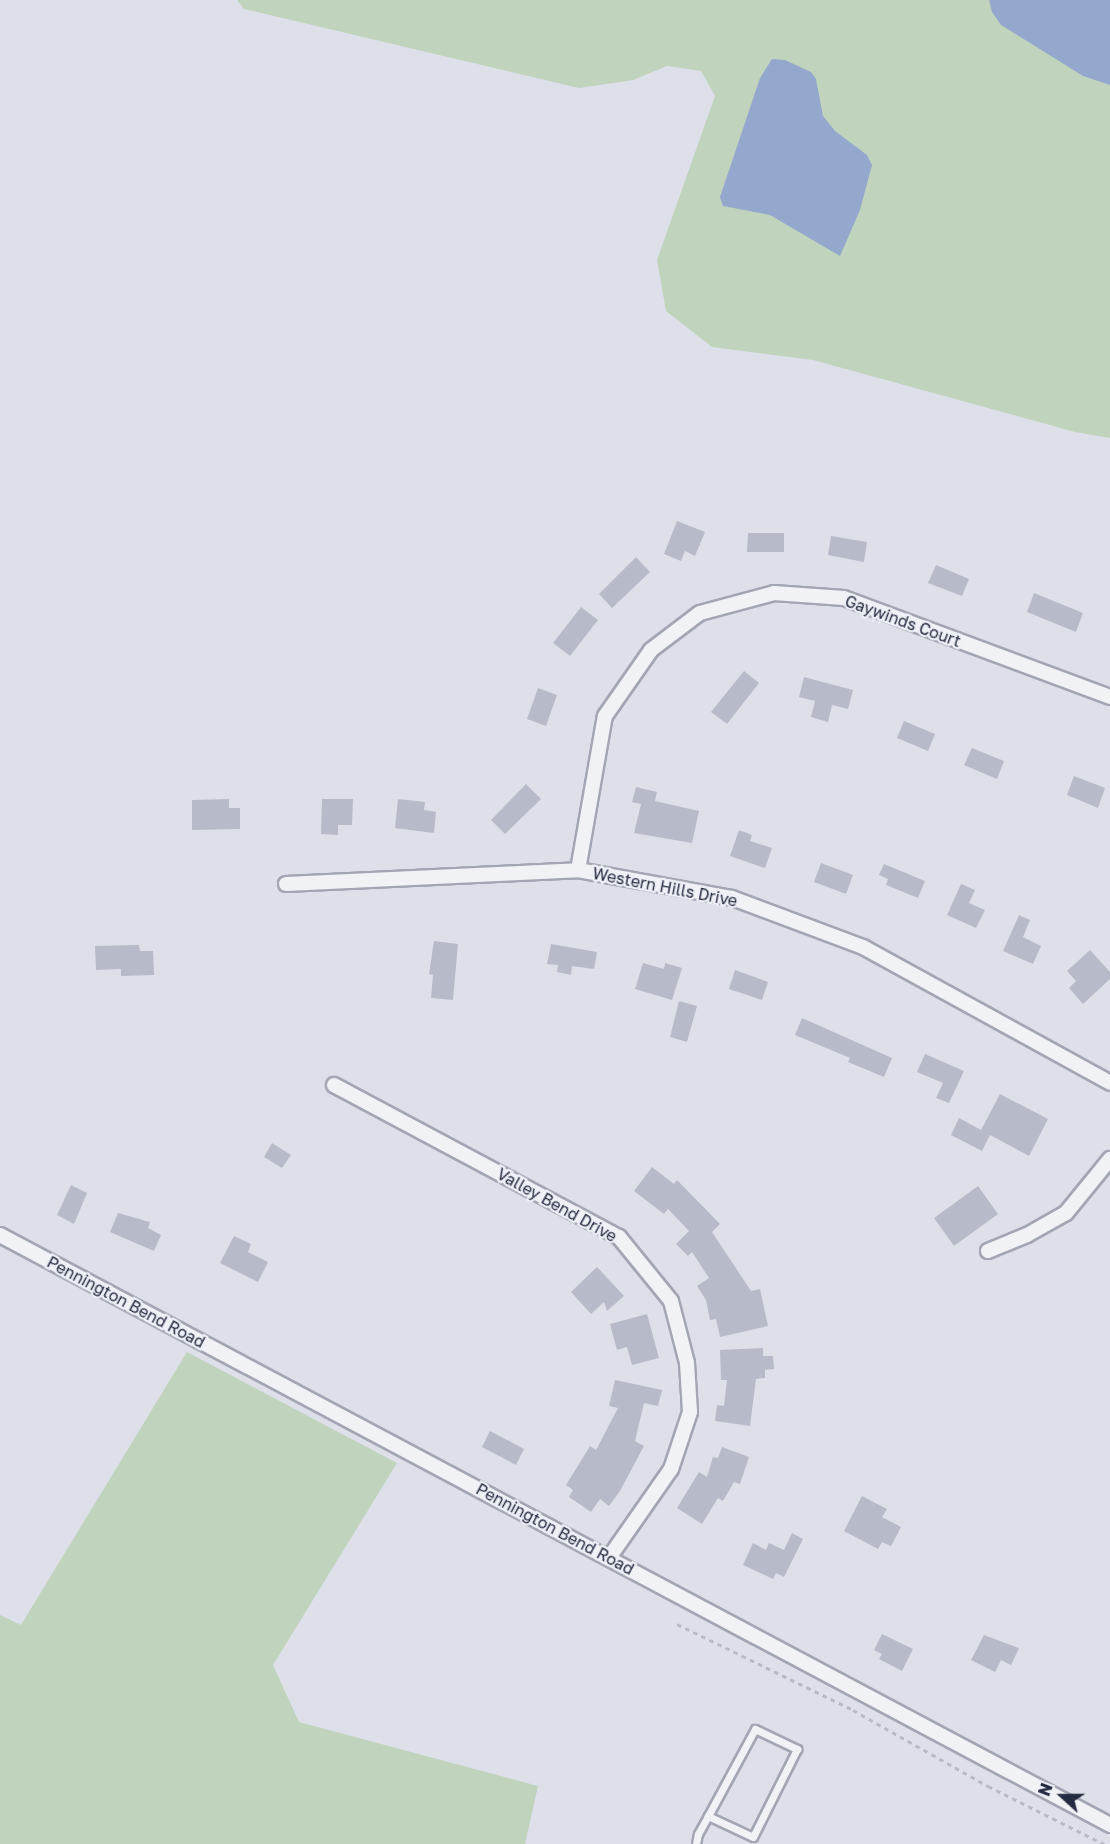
<!DOCTYPE html>
<html>
<head>
<meta charset="utf-8">
<style>
  body { margin:0 }
  #map { position:relative; width:1110px; height:1844px; overflow:hidden; background:#dde0e9; font-family:"Golos Text",sans-serif }
  div>[style] { position:absolute }
  .green>* { inset:0; background:#c0d3bd }
  .water>* { inset:0; background:#94a8cd }
  .building>* { inset:0; background:#b7bbc9 }
  .path>* { height:3px; margin-top:-1.5px; transform-origin:0; background:repeating-linear-gradient(90deg,#b7bbc3 0 4.5px,transparent 0 9px) }
  .roads { filter:drop-shadow(2px 0 #a2a6b3) drop-shadow(-2px 0 #a2a6b3) drop-shadow(0 2px #a2a6b3) drop-shadow(0 -2px #a2a6b3) }
  .lane>* { height:7px; margin:-3.5px; padding:0 3.5px; transform-origin:3.5px; border-radius:3.5px; background:#f0f2f6 }
  .street>* { height:14px; margin:-7px; padding:0 7px; transform-origin:7px; border-radius:7px; background:#f0f2f6 }
  span { translate:-50% -50%; white-space:nowrap; text-align:center; line-height:1.15; -webkit-text-stroke:4.5px #edeff6; paint-order:stroke }
  .street-label { font-size:16px; color:#252c41 }
  .north { position:absolute; left:1032px; top:1766px; width:60px; height:60px; -webkit-text-stroke:4px #edeff6; paint-order:stroke; rotate:291deg; font-size:16px; font-weight:700; line-height:24px; text-align:center; color:#252c41 }
  .north::after { content:''; display:block; margin:auto; width:21px; height:27px; background:#252c41; clip-path:polygon(50% 0,100% 100%,50% 72%,0 100%) }
</style>
</head>
<body>
<div id="map">
  <div class="green">
    <i style="clip-path:polygon(237px 0,1110px 0,1110px 438px,1075px 432px,813px 360px,712px 347px,666px 311px,657px 260px,715px 96px,701px 71px,667px 66px,633px 80px,579px 88px,244px 9px)"></i>
    <i style="clip-path:polygon(187px 1352px,397px 1463px,273px 1665px,299px 1722px,538px 1786px,525px 1844px,0 1844px,0 1615px,21px 1625px)"></i>
  </div>
  <div class="water">
    <i style="clip-path:polygon(989px 0,1110px 0,1110px 85px,1083px 76px,1001px 25px,992px 12px)"></i>
    <i style="clip-path:polygon(772px 59px,785px 60px,811px 72px,816px 79px,823px 116px,835px 131px,867px 155px,872px 165px,860px 210px,840px 256px,770px 215px,723px 206px,720px 197px,760px 78px)"></i>
  </div>
  <div class="building">
    <i style="clip-path:polygon(677px 521px,705px 532px,695px 556px,685px 551px,681px 561px,664px 554px)"></i>
    <i style="clip-path:polygon(748px 533px,784px 533px,784px 552px,747px 552px)"></i>
    <i style="clip-path:polygon(831px 536px,867px 542px,864px 562px,828px 555px)"></i>
    <i style="clip-path:polygon(636px 557px,650px 572px,612px 608px,599px 594px)"></i>
    <i style="clip-path:polygon(936px 565px,969px 579px,962px 596px,928px 583px)"></i>
    <i style="clip-path:polygon(1034px 593px,1083px 613px,1076px 632px,1027px 612px)"></i>
    <i style="clip-path:polygon(581px 607px,598px 620px,570px 656px,553px 643px)"></i>
    <i style="clip-path:polygon(744px 671px,759px 683px,727px 724px,711px 712px)"></i>
    <i style="clip-path:polygon(804px 677px,853px 690px,848px 709px,832px 705px,828px 722px,811px 717px,815px 701px,799px 697px)"></i>
    <i style="clip-path:polygon(538px 688px,557px 695px,546px 726px,527px 719px)"></i>
    <i style="clip-path:polygon(904px 721px,935px 734px,928px 751px,897px 738px)"></i>
    <i style="clip-path:polygon(972px 748px,1004px 761px,997px 779px,964px 765px)"></i>
    <i style="clip-path:polygon(1074px 776px,1105px 788px,1098px 808px,1067px 795px)"></i>
    <i style="clip-path:polygon(526px 784px,541px 799px,505px 834px,491px 820px)"></i>
    <i style="clip-path:polygon(636px 787px,657px 792px,655px 801px,699px 811px,692px 843px,634px 833px,641px 804px,632px 802px)"></i>
    <i style="clip-path:polygon(229px 799px,229px 808px,240px 808px,240px 829px,192px 830px,192px 800px)"></i>
    <i style="clip-path:polygon(322px 799px,353px 799px,352px 825px,338px 825px,338px 835px,321px 834px)"></i>
    <i style="clip-path:polygon(398px 799px,425px 802px,424px 810px,436px 812px,434px 833px,395px 828px)"></i>
    <i style="clip-path:polygon(739px 830px,752px 835px,750px 841px,772px 848px,765px 868px,730px 856px)"></i>
    <i style="clip-path:polygon(821px 863px,853px 875px,846px 894px,814px 882px)"></i>
    <i style="clip-path:polygon(884px 864px,925px 881px,918px 898px,886px 885px,888px 879px,879px 875px)"></i>
    <i style="clip-path:polygon(961px 884px,975px 890px,969px 903px,985px 910px,976px 928px,947px 915px)"></i>
    <i style="clip-path:polygon(1019px 915px,1030px 920px,1023px 937px,1041px 946px,1033px 964px,1003px 951px)"></i>
    <i style="clip-path:polygon(434px 941px,458px 944px,453px 1000px,431px 998px,433px 975px,429px 974px)"></i>
    <i style="clip-path:polygon(551px 944px,597px 952px,594px 969px,572px 966px,571px 975px,557px 972px,558px 965px,547px 964px)"></i>
    <i style="clip-path:polygon(139px 945px,140px 951px,153px 951px,154px 975px,121px 976px,121px 969px,96px 970px,95px 946px)"></i>
    <i style="clip-path:polygon(1090px 950px,1110px 972px,1110px 979px,1083px 1004px,1069px 988px,1076px 981px,1067px 971px)"></i>
    <i style="clip-path:polygon(643px 963px,664px 969px,665px 963px,682px 968px,672px 1000px,635px 989px)"></i>
    <i style="clip-path:polygon(735px 970px,768px 982px,762px 1000px,729px 989px)"></i>
    <i style="clip-path:polygon(679px 1001px,697px 1006px,687px 1042px,670px 1037px)"></i>
    <i style="clip-path:polygon(802px 1018px,892px 1058px,884px 1077px,848px 1062px,850px 1058px,795px 1035px)"></i>
    <i style="clip-path:polygon(925px 1054px,964px 1071px,949px 1103px,936px 1098px,943px 1083px,917px 1072px)"></i>
    <i style="clip-path:polygon(1000px 1094px,1048px 1119px,1029px 1156px,990px 1135px,982px 1151px,951px 1135px,959px 1118px,981px 1130px)"></i>
    <i style="clip-path:polygon(272px 1143px,291px 1155px,282px 1168px,264px 1157px)"></i>
    <i style="clip-path:polygon(652px 1167px,674px 1184px,677px 1180px,720px 1224px,712px 1232px,751px 1291px,760px 1289px,768px 1326px,720px 1337px,716px 1319px,710px 1320px,706px 1300px,697px 1286px,709px 1278px,692px 1252px,688px 1256px,676px 1244px,689px 1231px,668px 1209px,664px 1214px,634px 1191px)"></i>
    <i style="clip-path:polygon(71px 1185px,87px 1193px,74px 1224px,57px 1215px)"></i>
    <i style="clip-path:polygon(978px 1186px,998px 1214px,954px 1246px,934px 1218px)"></i>
    <i style="clip-path:polygon(118px 1213px,150px 1222px,148px 1228px,161px 1235px,154px 1251px,110px 1232px)"></i>
    <i style="clip-path:polygon(234px 1236px,251px 1244px,248px 1252px,268px 1262px,258px 1282px,220px 1263px)"></i>
    <i style="clip-path:polygon(597px 1267px,624px 1296px,607px 1311px,604px 1302px,591px 1314px,571px 1292px)"></i>
    <i style="clip-path:polygon(647px 1314px,659px 1358px,632px 1365px,627px 1347px,617px 1350px,610px 1324px)"></i>
    <i style="clip-path:polygon(763px 1348px,763px 1356px,773px 1356px,774px 1369px,765px 1370px,765px 1378px,756px 1379px,750px 1426px,715px 1421px,717px 1405px,724px 1406px,727px 1380px,721px 1380px,720px 1350px)"></i>
    <i style="clip-path:polygon(615px 1380px,662px 1390px,658px 1406px,644px 1403px,635px 1441px,644px 1446px,620px 1491px,609px 1506px,600px 1499px,591px 1512px,569px 1497px,573px 1490px,566px 1485px,590px 1446px,596px 1450px,618px 1408px,609px 1406px)"></i>
    <i style="clip-path:polygon(490px 1431px,524px 1449px,516px 1465px,482px 1447px)"></i>
    <i style="clip-path:polygon(722px 1447px,749px 1457px,740px 1484px,734px 1482px,723px 1501px,718px 1498px,702px 1524px,677px 1508px,699px 1472px,707px 1477px,713px 1457px,718px 1458px)"></i>
    <i style="clip-path:polygon(862px 1496px,887px 1509px,882px 1517px,901px 1527px,891px 1546px,882px 1542px,878px 1549px,844px 1531px)"></i>
    <i style="clip-path:polygon(792px 1533px,803px 1539px,784px 1577px,776px 1573px,773px 1579px,743px 1565px,753px 1543px,766px 1550px,769px 1543px,784px 1550px)"></i>
    <i style="clip-path:polygon(882px 1634px,913px 1649px,902px 1671px,879px 1659px,882px 1654px,874px 1650px)"></i>
    <i style="clip-path:polygon(984px 1635px,1019px 1648px,1011px 1665px,1001px 1660px,995px 1672px,971px 1660px)"></i>
  </div>
  <div class="path">
    <i style="left:677px;top:1624px;width:196px;rotate:26deg"></i>
    <i style="left:853px;top:1710px;width:155px;rotate:29.4deg"></i>
    <i style="left:988px;top:1786px;width:130px;rotate:26.6deg"></i>
  </div>
  <div class="roads">
    <div class="lane">
      <i style="left:696px;top:1844px;width:10px;rotate:-79deg"></i>
      <i style="left:698px;top:1834px;width:21px;rotate:-61deg"></i>
      <i style="left:708px;top:1816px;width:99px;rotate:-61.6deg"></i>
      <i style="left:755px;top:1729px;width:47px;rotate:25.5deg"></i>
      <i style="left:797px;top:1749px;width:98px;rotate:116.6deg"></i>
      <i style="left:753px;top:1837px;width:50px;rotate:-155deg"></i>
    </div>
    <div class="street">
      <i style="left:578px;top:870px;width:156px;rotate:-80.1deg"></i>
      <i style="left:605px;top:716px;width:80px;rotate:-55.1deg"></i>
      <i style="left:651px;top:650px;width:61px;rotate:-37.1deg"></i>
      <i style="left:700px;top:613px;width:77px;rotate:-15.1deg"></i>
      <i style="left:774px;top:593px;width:70px;rotate:4.1deg"></i>
      <i style="left:844px;top:598px;width:284px;rotate:20.4deg"></i>
      <i style="left:286px;top:884px;width:292px;rotate:-2.7deg"></i>
      <i style="left:578px;top:870px;width:157px;rotate:10.3deg"></i>
      <i style="left:732px;top:898px;width:140px;rotate:20.5deg"></i>
      <i style="left:863px;top:947px;width:282px;rotate:28.8deg"></i>
      <i style="left:334px;top:1085px;width:323px;rotate:28.1deg"></i>
      <i style="left:619px;top:1237px;width:82px;rotate:50.9deg"></i>
      <i style="left:671px;top:1301px;width:64px;rotate:75.5deg"></i>
      <i style="left:687px;top:1363px;width:49px;rotate:86.5deg"></i>
      <i style="left:690px;top:1412px;width:60px;rotate:108.4deg"></i>
      <i style="left:671px;top:1469px;width:108px;rotate:124.9deg"></i>
      <i style="left:0;top:1235px;width:1257px;rotate:27.99deg"></i>
      <i style="left:988px;top:1251px;width:42px;rotate:-22.3deg"></i>
      <i style="left:1027px;top:1235px;width:45px;rotate:-29.4deg"></i>
      <i style="left:1066px;top:1213px;width:70px;rotate:-50.8deg"></i>
    </div>
  </div>
  <div class="street-label">
    <span style="left:903px;top:621px;rotate:20deg">Gaywinds Court</span>
    <span style="left:665px;top:887px;rotate:11deg">Western Hills Drive</span>
    <span style="left:557px;top:1205px;rotate:29deg">Valley Bend Drive</span>
    <span style="left:126px;top:1302px;rotate:28deg">Pennington Bend Road</span>
    <span style="left:555px;top:1529px;rotate:28deg">Pennington Bend Road</span>
  </div>
  <div class="north">N</div>
</div>
</body>
</html>
